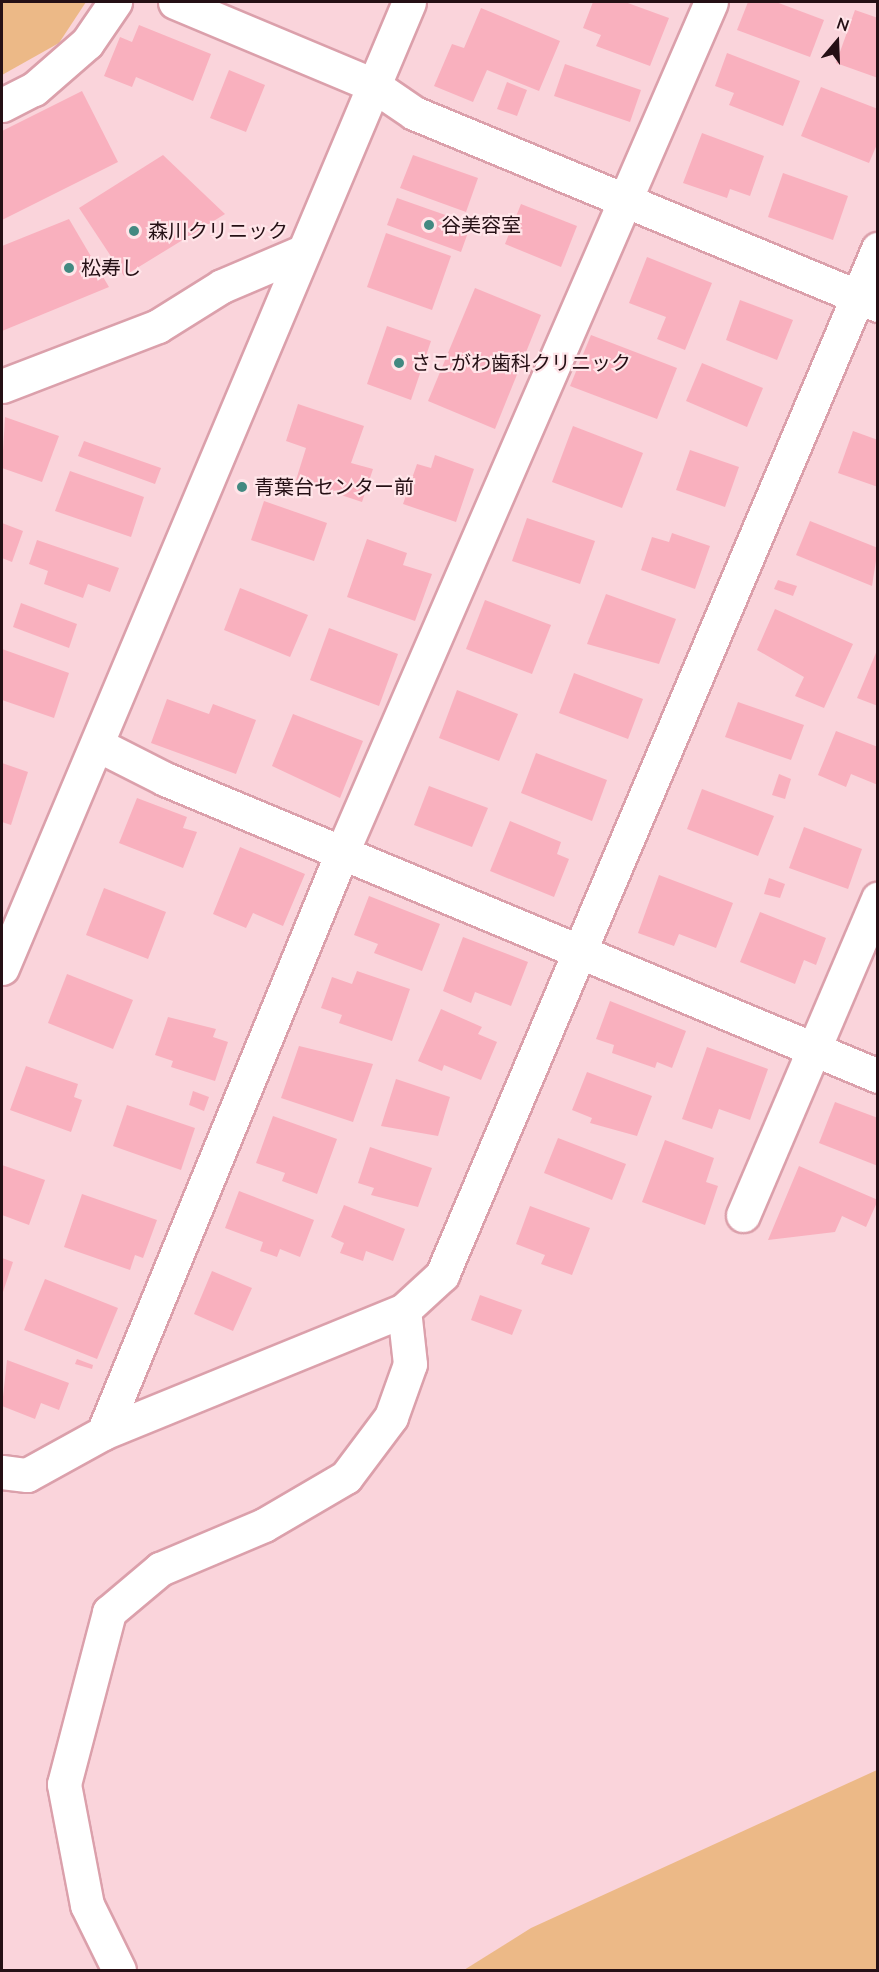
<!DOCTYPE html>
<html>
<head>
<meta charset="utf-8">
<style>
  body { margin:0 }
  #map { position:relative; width:879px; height:1972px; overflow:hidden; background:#fad4db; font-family:"Nunito Sans","Noto Sans JP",sans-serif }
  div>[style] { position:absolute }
  .green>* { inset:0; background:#ecb987 }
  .building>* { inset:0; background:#f9b0be }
  .roads { filter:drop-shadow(2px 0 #dba0ab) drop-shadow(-2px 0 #dba0ab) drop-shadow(0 2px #dba0ab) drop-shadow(0 -2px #dba0ab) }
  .minor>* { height:33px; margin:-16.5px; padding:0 16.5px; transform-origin:16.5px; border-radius:16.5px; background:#fff }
  .tertiary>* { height:33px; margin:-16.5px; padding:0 16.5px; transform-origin:16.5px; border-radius:16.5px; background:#fff }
  .dots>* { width:16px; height:16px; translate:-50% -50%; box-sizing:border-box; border:3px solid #ffe5e9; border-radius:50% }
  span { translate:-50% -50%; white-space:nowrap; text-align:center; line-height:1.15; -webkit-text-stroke:4.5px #ffe5e9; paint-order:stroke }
  .poi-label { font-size:20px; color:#251015 }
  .left { translate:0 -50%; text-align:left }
  .frame { position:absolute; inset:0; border:3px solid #251015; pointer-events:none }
  .north { position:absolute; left:807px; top:12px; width:60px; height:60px; -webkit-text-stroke:4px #ffe5e9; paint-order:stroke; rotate:19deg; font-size:16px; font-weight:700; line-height:24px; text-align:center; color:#251015 }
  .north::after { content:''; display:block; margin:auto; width:21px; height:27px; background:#251015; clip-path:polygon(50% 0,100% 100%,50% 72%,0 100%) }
</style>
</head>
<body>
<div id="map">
  <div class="green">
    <i style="clip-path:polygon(2px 2px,86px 2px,59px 43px,2px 75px)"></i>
    <i style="clip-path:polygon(877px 1770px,877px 1970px,464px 1970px,531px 1928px)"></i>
  </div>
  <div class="building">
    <i style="clip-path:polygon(593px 2px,625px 2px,669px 18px,650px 66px,596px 46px,601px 35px,583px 28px)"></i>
    <i style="clip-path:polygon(748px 2px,776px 2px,824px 20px,810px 57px,737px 30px)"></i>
    <i style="clip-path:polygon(481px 8px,560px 41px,539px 91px,487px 70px,473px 102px,434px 86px,452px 44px,464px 48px)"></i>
    <i style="clip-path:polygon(855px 10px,878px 18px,878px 78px,836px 63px)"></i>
    <i style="clip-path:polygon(139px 25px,211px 54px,193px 101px,136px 77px,132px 87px,104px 76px,120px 37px,132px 42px)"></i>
    <i style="clip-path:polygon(727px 53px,800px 81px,783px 126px,729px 105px,734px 93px,715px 86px)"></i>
    <i style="clip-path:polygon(565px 64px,641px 90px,630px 122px,554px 96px)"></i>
    <i style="clip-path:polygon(229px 70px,265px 85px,246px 132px,210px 118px)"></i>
    <i style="clip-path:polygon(507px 82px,527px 90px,517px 116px,497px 109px)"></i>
    <i style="clip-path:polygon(821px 87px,878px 109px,878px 142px,869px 163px,801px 136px)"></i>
    <i style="clip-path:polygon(82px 91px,118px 162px,2px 220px,2px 131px)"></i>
    <i style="clip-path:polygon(702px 133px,764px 156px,750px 196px,730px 189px,727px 198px,683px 183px)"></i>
    <i style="clip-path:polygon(163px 155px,225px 214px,124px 276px,79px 208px)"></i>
    <i style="clip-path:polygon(413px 155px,478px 178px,466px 212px,400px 188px)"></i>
    <i style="clip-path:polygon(783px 173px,848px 196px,833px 240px,768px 217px)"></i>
    <i style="clip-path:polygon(397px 198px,471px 224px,461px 252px,387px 225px)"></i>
    <i style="clip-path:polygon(521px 204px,577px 226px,561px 267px,505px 244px)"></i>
    <i style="clip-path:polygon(69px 219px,109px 287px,2px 331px,2px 246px)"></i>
    <i style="clip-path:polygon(386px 233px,451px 256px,432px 310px,367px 287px)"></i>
    <i style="clip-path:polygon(647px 257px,712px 283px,685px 350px,657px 339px,666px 317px,629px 303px)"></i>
    <i style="clip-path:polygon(475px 288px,541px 315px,495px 429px,428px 401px)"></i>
    <i style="clip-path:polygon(740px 300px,793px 320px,777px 360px,726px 340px)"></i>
    <i style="clip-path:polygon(387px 326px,431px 341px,411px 400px,367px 384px)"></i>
    <i style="clip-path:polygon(591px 335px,677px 368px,657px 419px,570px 386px)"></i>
    <i style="clip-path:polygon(702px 363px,763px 388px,747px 427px,686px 401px)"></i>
    <i style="clip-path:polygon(298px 404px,364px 426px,351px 463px,373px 469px,362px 502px,296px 480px,306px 448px,286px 441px)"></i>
    <i style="clip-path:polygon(5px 417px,59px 436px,42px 482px,2px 468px)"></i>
    <i style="clip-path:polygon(573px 426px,643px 453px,622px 508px,552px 482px)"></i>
    <i style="clip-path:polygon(853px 431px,878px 440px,878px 487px,838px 473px)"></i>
    <i style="clip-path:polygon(84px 441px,161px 468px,155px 484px,78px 456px)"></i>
    <i style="clip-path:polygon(690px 450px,739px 467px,725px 507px,676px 490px)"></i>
    <i style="clip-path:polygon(435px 455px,474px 469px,456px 522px,403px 504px,417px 464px,431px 468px)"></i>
    <i style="clip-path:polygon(70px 471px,144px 497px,131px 537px,55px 511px)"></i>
    <i style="clip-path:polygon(264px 501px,327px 523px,314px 561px,251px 540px)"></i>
    <i style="clip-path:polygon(527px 518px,595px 541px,580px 584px,512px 561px)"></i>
    <i style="clip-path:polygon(810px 521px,878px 548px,872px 586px,796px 555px)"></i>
    <i style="clip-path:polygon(2px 523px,23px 531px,12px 562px,2px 558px)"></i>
    <i style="clip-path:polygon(672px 533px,710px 546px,695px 589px,641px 570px,652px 537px,669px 542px)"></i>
    <i style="clip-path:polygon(367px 539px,407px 553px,403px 565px,432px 574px,415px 621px,347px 597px)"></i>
    <i style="clip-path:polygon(37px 540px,119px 568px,110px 592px,88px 584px,83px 598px,44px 584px,48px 571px,29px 564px)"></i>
    <i style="clip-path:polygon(778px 580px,797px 586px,793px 596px,774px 589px)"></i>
    <i style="clip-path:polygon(240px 588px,308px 615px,290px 657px,224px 630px)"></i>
    <i style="clip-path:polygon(606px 594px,676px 619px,659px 664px,587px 644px)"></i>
    <i style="clip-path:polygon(485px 600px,551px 625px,532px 674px,466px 649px)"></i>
    <i style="clip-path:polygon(21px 603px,77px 624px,69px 648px,13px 627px)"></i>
    <i style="clip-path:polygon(775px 609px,853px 644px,824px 708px,795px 696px,804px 677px,757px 650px)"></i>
    <i style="clip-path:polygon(329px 628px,398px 654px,379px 706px,310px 680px)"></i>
    <i style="clip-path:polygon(878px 648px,878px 706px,857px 698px)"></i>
    <i style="clip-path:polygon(2px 649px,69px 673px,54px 718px,2px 700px)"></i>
    <i style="clip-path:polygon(574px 673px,643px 699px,628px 739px,559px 713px)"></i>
    <i style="clip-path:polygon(457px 690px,518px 714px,499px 761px,439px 738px)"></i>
    <i style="clip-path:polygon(167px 699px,209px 714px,213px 704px,256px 720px,236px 774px,151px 743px)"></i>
    <i style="clip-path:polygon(738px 702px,804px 725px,791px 760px,725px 737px)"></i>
    <i style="clip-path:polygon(293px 714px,363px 741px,340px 798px,272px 766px)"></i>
    <i style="clip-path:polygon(836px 731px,878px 747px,878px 785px,851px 774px,846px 787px,818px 775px)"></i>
    <i style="clip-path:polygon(536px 753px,607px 780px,592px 821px,521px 793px)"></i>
    <i style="clip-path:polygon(2px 763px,28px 772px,11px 825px,2px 822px)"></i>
    <i style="clip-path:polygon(779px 774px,791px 779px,785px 799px,772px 795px)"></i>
    <i style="clip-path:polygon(429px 786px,488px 808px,472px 847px,414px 825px)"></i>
    <i style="clip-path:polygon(702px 789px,774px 816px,758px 856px,687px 829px)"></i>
    <i style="clip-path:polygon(137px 798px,187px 817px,183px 828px,197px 832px,183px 868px,119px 843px)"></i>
    <i style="clip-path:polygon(510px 821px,561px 842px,557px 854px,569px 859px,554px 897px,490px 871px)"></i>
    <i style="clip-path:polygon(804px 827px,862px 849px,848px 889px,789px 868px)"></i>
    <i style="clip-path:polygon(240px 847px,305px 874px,283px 926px,253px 913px,246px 928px,213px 914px)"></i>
    <i style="clip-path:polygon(659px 875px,733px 903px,716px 948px,679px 934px,674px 946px,638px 933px)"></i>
    <i style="clip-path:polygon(769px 878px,785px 884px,780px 898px,764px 894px)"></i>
    <i style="clip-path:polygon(104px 888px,166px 912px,148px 959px,86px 935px)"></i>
    <i style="clip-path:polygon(369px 896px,440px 924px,422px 971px,374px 953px,378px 944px,354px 935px)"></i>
    <i style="clip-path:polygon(760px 912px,826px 938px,816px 965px,804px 960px,795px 984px,740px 962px)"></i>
    <i style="clip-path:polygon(463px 937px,528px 962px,511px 1006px,475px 992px,471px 1003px,443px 991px)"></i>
    <i style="clip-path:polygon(357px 971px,410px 989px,392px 1041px,339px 1023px,342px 1015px,321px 1008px,332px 977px,352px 984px)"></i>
    <i style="clip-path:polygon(67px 974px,133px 1000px,113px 1049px,48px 1023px)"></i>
    <i style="clip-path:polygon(610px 1001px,686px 1031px,672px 1068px,657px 1062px,655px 1068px,612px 1053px,614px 1045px,596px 1039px)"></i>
    <i style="clip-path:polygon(441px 1009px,482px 1027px,478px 1034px,497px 1042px,481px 1080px,444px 1065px,442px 1071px,418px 1061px)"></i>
    <i style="clip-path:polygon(168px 1017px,216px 1029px,213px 1037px,228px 1042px,215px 1081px,171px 1067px,173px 1061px,155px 1055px)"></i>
    <i style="clip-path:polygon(299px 1046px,373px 1064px,353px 1122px,281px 1098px)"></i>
    <i style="clip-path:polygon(707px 1047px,768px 1069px,750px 1120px,719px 1109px,712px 1129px,682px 1119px)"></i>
    <i style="clip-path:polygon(26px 1066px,78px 1084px,74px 1097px,82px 1100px,71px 1132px,10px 1110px)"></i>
    <i style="clip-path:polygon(587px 1072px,652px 1096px,637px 1136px,590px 1123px,592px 1118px,572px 1110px)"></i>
    <i style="clip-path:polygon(396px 1079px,450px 1097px,438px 1136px,381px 1126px)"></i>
    <i style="clip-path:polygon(193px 1091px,209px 1097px,204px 1111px,189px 1105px)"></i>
    <i style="clip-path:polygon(835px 1102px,878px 1118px,878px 1166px,819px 1143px)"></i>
    <i style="clip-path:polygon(127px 1105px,195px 1128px,181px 1170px,113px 1146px)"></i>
    <i style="clip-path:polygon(273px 1116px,337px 1139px,317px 1194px,282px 1181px,285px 1173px,256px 1163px)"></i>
    <i style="clip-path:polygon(558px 1138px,626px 1164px,612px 1200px,544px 1173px)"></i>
    <i style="clip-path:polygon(665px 1140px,714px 1158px,706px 1182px,718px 1186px,705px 1225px,642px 1202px)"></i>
    <i style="clip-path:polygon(370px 1147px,432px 1168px,418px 1207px,371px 1195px,374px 1188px,358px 1183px)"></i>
    <i style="clip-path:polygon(2px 1165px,45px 1180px,29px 1225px,2px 1215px)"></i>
    <i style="clip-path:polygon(799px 1166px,878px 1200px,866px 1227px,842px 1216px,835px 1232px,768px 1240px)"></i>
    <i style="clip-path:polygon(239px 1191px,314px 1220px,300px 1257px,280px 1249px,277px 1257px,260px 1251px,263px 1242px,225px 1228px)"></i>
    <i style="clip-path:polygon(82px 1194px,157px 1220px,143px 1258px,135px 1255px,130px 1270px,64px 1247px)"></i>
    <i style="clip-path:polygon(344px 1205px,405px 1229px,393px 1261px,366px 1251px,363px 1261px,340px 1253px,344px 1243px,331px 1237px)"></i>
    <i style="clip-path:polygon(530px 1206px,590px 1228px,572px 1275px,541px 1264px,545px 1255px,516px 1244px)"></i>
    <i style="clip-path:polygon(2px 1258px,13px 1262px,2px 1295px)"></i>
    <i style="clip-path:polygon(212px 1271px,252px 1288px,233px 1331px,194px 1314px)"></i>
    <i style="clip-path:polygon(45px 1279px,118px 1308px,97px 1359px,24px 1330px)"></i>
    <i style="clip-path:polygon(480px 1295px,522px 1310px,512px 1335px,471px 1320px)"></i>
    <i style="clip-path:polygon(77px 1359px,93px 1365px,92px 1369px,75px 1364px)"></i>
    <i style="clip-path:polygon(7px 1360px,69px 1383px,59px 1410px,41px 1403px,35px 1419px,2px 1406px)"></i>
  </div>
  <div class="roads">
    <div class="minor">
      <i style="left:175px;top:2px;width:215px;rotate:22.7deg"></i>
      <i style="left:373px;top:85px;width:50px;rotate:34.3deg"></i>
      <i style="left:414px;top:113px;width:502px;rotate:22.48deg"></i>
      <i style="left:2px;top:105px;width:36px;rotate:-27deg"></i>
      <i style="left:34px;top:89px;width:70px;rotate:-41deg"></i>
      <i style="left:87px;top:43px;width:50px;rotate:-55.7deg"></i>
      <i style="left:2px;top:386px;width:167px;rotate:-21deg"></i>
      <i style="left:158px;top:326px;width:75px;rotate:-32deg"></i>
      <i style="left:222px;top:286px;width:87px;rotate:-23deg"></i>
      <i style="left:98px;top:745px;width:75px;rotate:26.9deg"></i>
      <i style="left:165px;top:779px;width:772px;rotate:22.61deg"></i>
      <i style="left:743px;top:1215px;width:344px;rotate:-66.9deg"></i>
      <i style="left:103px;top:1433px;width:630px;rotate:-67.62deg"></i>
      <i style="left:343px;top:850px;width:924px;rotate:-66.54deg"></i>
      <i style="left:119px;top:1970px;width:72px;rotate:-116.2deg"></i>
      <i style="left:87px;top:1905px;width:123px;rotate:-100.8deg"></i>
      <i style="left:64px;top:1784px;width:178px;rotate:-75.3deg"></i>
      <i style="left:109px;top:1612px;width:67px;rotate:-40.1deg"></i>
      <i style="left:160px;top:1569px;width:113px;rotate:-22.9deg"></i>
      <i style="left:264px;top:1525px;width:95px;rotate:-30.3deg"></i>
      <i style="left:346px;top:1477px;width:75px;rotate:-53.1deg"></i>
      <i style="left:391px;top:1417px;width:56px;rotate:-70.3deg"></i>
      <i style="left:410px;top:1364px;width:54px;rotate:-96.3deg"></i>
    </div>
    <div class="tertiary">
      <i style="left:2px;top:968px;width:1048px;rotate:-67.15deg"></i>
      <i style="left:2px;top:1472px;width:25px;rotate:7deg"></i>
      <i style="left:27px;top:1475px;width:87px;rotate:-28.9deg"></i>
      <i style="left:103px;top:1433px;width:325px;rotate:-22.2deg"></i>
      <i style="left:404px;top:1310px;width:52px;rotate:-42.6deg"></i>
      <i style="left:442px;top:1275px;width:1115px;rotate:-66.98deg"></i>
    </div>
  </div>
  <div class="dots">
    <i style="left:429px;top:225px;background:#438981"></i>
    <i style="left:134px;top:231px;background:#438981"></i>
    <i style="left:69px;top:268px;background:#438981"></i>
    <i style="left:399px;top:363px;background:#438981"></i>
    <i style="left:242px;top:487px;background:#438981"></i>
  </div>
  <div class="poi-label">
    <span class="left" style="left:441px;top:225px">谷美容室</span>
    <span class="left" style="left:148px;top:231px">森川クリニック</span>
    <span class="left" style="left:81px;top:268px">松寿し</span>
    <span class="left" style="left:411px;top:363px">さこがわ歯科クリニック</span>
    <span class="left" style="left:254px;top:487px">青葉台センター前</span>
  </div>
  <div class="frame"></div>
  <div class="north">N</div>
</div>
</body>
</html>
